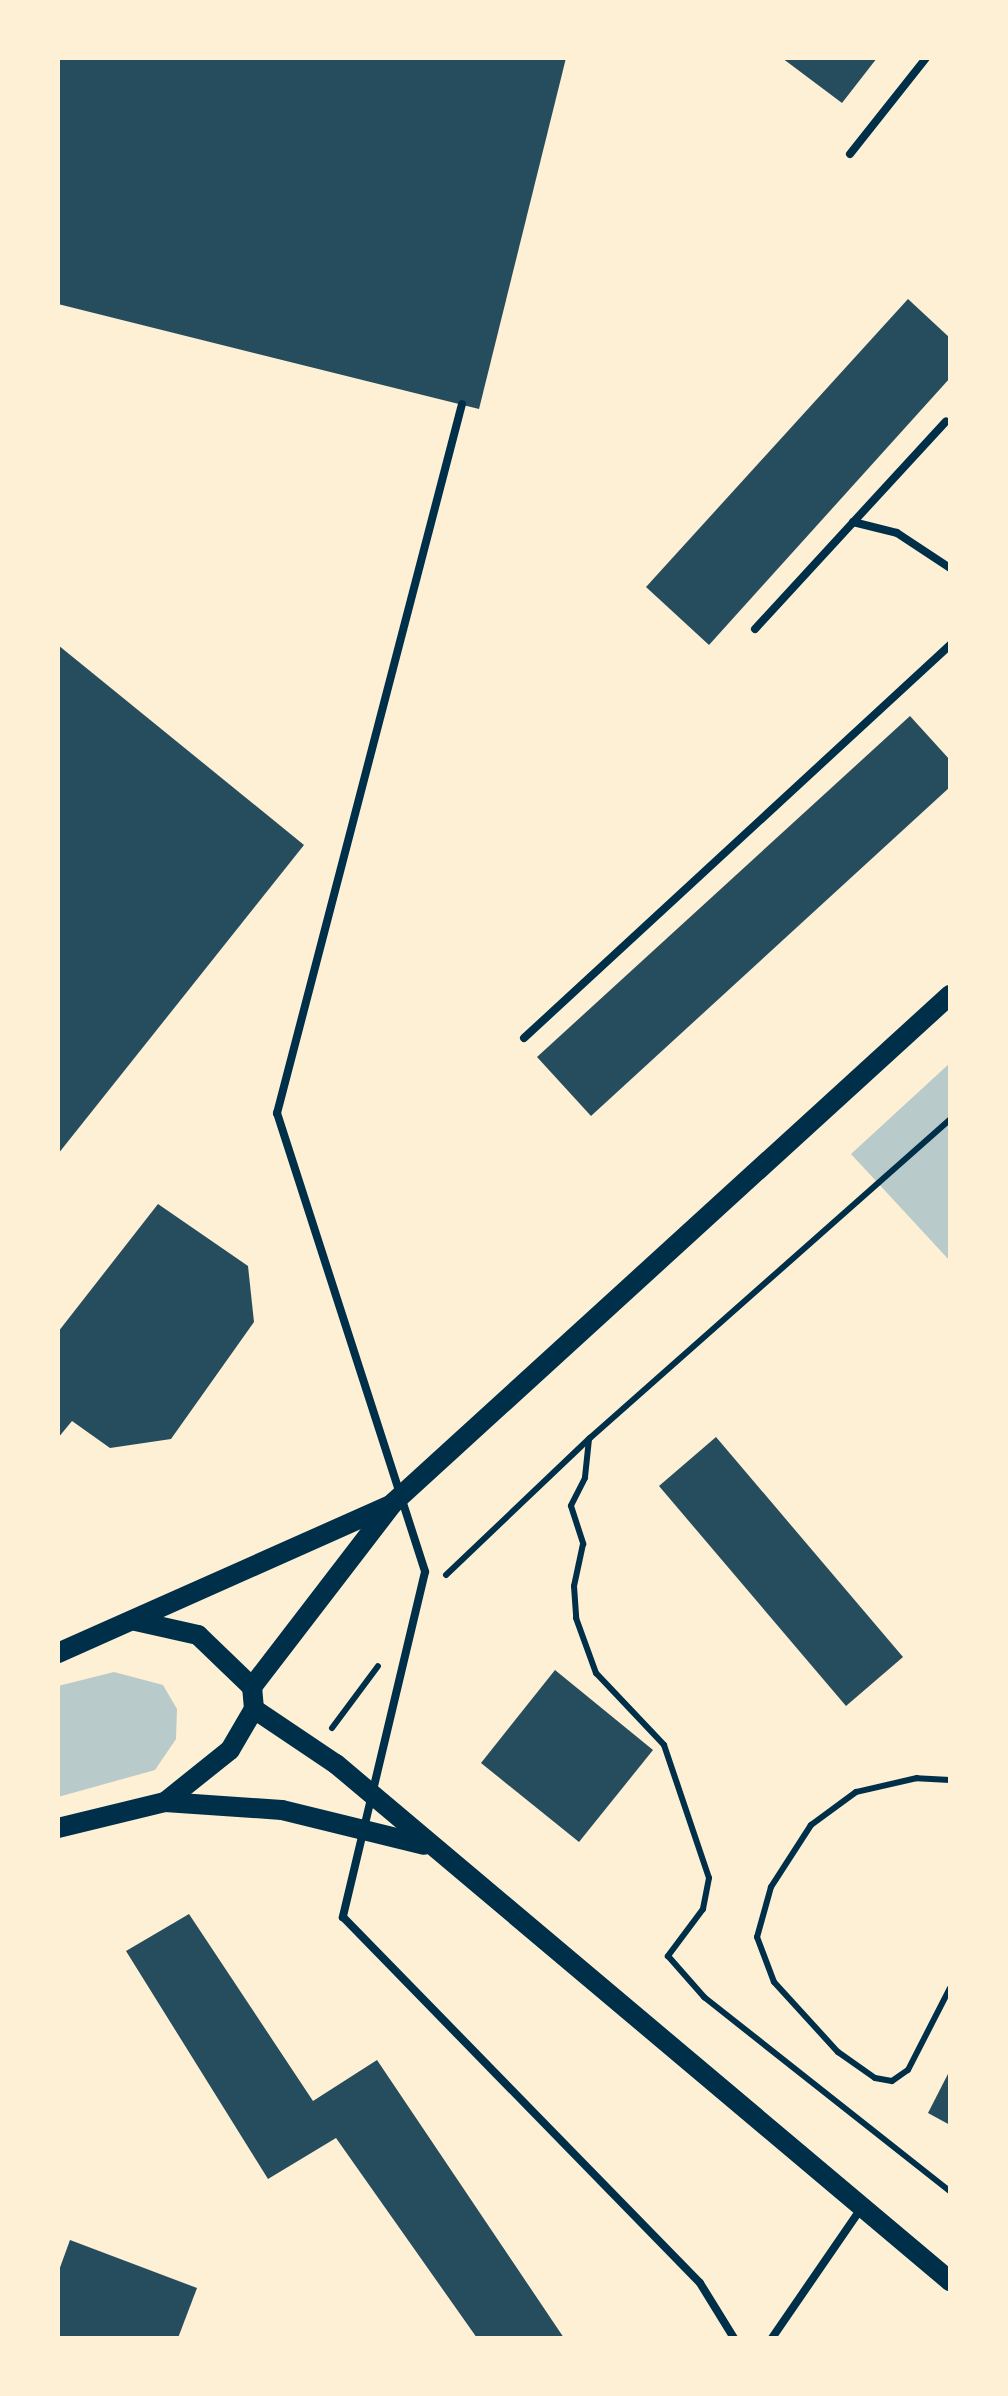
<!DOCTYPE html>
<html>
<head>
<meta charset="utf-8">
<style>
  body { margin:0 }
  #map { position:relative; width:1008px; height:2396px; overflow:hidden; background:#fdf0d5; font-family:Overpass,sans-serif }
  div>[style] { position:absolute }
  .green>* { inset:0; background:#b9caca }
  .building>* { inset:0; background:#264d5e }
  .path>* { height:6px; margin:-3px; padding:0 3px; transform-origin:3px; border-radius:3px; background:#003049 }
  .service>* { height:8px; margin:-4px; padding:0 4px; transform-origin:4px; border-radius:4px; background:#003049 }
  .secondary>* { height:20px; margin:-10px; padding:0 10px; transform-origin:10px; border-radius:10px; background:#003049 }
  span { translate:-50% -50%; white-space:nowrap; text-align:center; line-height:1.15; -webkit-text-stroke:8px #fdf0d5; paint-order:stroke }
  .frame { position:absolute; inset:0; border:60px solid #fdf0d5; pointer-events:none }
</style>
</head>
<body>
<div id="map">
  <div class="green">
    <i style="clip-path:polygon(950px 1063px,950px 1261px,851px 1154px)"></i>
    <i style="clip-path:polygon(114px 1672px,163px 1685px,177px 1709px,176px 1739px,155px 1770px,58px 1797px,58px 1686px)"></i>
  </div>
  <div class="building">
    <i style="clip-path:polygon(58px 58px,566px 58px,479px 409px,58px 304px)"></i>
    <i style="clip-path:polygon(782px 58px,877px 58px,842px 103px)"></i>
    <i style="clip-path:polygon(908px 299px,950px 338px,950px 378px,709px 645px,646px 587px)"></i>
    <i style="clip-path:polygon(58px 645px,304px 845px,58px 1154px)"></i>
    <i style="clip-path:polygon(910px 716px,950px 760px,950px 787px,591px 1116px,537px 1057px)"></i>
    <i style="clip-path:polygon(158px 1204px,248px 1266px,254px 1322px,171px 1439px,110px 1448px,72px 1421px,58px 1438px,58px 1332px)"></i>
    <i style="clip-path:polygon(716px 1437px,903px 1657px,846px 1706px,659px 1486px)"></i>
    <i style="clip-path:polygon(555px 1670px,653px 1750px,579px 1842px,481px 1763px)"></i>
    <i style="clip-path:polygon(189px 1914px,313px 2101px,377px 2060px,564px 2338px,477px 2338px,336px 2138px,268px 2179px,126px 1951px)"></i>
    <i style="clip-path:polygon(950px 2070px,950px 2125px,928px 2113px)"></i>
    <i style="clip-path:polygon(70px 2240px,197px 2288px,178px 2338px,58px 2338px,58px 2273px)"></i>
  </div>
  <div class="path">
    <i style="left:589px;top:1439px;width:39px;rotate:96deg"></i>
    <i style="left:585px;top:1478px;width:31px;rotate:117deg"></i>
    <i style="left:571px;top:1506px;width:40px;rotate:72deg"></i>
    <i style="left:583px;top:1544px;width:43px;rotate:102.1deg"></i>
    <i style="left:574px;top:1586px;width:32px;rotate:86deg"></i>
    <i style="left:576px;top:1618px;width:59px;rotate:70deg"></i>
    <i style="left:596px;top:1673px;width:99px;rotate:46.6deg"></i>
    <i style="left:664px;top:1745px;width:140px;rotate:71.3deg"></i>
    <i style="left:709px;top:1878px;width:32px;rotate:101deg"></i>
    <i style="left:703px;top:1909px;width:59px;rotate:126.7deg"></i>
    <i style="left:668px;top:1956px;width:55px;rotate:48.7deg"></i>
    <i style="left:704px;top:1997px;width:313px;rotate:38.3deg"></i>
    <i style="left:446px;top:1575px;width:199px;rotate:-43.6deg"></i>
    <i style="left:590px;top:1438px;width:481px;rotate:-41.5deg"></i>
    <i style="left:332px;top:1728px;width:77px;rotate:-53.4deg"></i>
    <i style="left:950px;top:1780px;width:33px;rotate:-177deg"></i>
    <i style="left:917px;top:1778px;width:63px;rotate:167.1deg"></i>
    <i style="left:856px;top:1792px;width:56px;rotate:143.7deg"></i>
    <i style="left:811px;top:1825px;width:74px;rotate:122.8deg"></i>
    <i style="left:771px;top:1887px;width:52px;rotate:105.6deg"></i>
    <i style="left:757px;top:1937px;width:48px;rotate:69.3deg"></i>
    <i style="left:774px;top:1982px;width:95px;rotate:47.6deg"></i>
    <i style="left:838px;top:2052px;width:45px;rotate:35.1deg"></i>
    <i style="left:875px;top:2078px;width:17px;rotate:10deg"></i>
    <i style="left:892px;top:2081px;width:19px;rotate:-35deg"></i>
    <i style="left:908px;top:2070px;width:92px;rotate:-62.9deg"></i>
  </div>
  <div class="service">
    <i style="left:850px;top:154px;width:122px;rotate:-51.6deg"></i>
    <i style="left:462px;top:404px;width:733px;rotate:104.62deg"></i>
    <i style="left:277px;top:1113px;width:482px;rotate:72.1deg"></i>
    <i style="left:425px;top:1572px;width:355px;rotate:103.4deg"></i>
    <i style="left:343px;top:1917px;width:511px;rotate:45.71deg"></i>
    <i style="left:700px;top:2283px;width:65px;rotate:58.3deg"></i>
    <i style="left:853px;top:522px;width:45px;rotate:14deg"></i>
    <i style="left:897px;top:533px;width:64px;rotate:33.4deg"></i>
    <i style="left:755px;top:629px;width:282px;rotate:-47.4deg"></i>
    <i style="left:524px;top:1038px;width:580px;rotate:-42.69deg"></i>
    <i style="left:772px;top:2338px;width:159px;rotate:-55.5deg"></i>
  </div>
  <div class="secondary">
    <i style="left:58px;top:1653px;width:366px;rotate:-24deg"></i>
    <i style="left:252px;top:1687px;width:232px;rotate:-52.5deg"></i>
    <i style="left:393px;top:1503px;width:754px;rotate:-42.37deg"></i>
    <i style="left:254px;top:1709px;width:99px;rotate:33.9deg"></i>
    <i style="left:336px;top:1764px;width:803px;rotate:40.1deg"></i>
    <i style="left:165px;top:1802px;width:117px;rotate:3.9deg"></i>
    <i style="left:282px;top:1810px;width:146px;rotate:13.8deg"></i>
    <i style="left:58px;top:1828px;width:110px;rotate:-13.7deg"></i>
    <i style="left:165px;top:1802px;width:83px;rotate:-38.7deg"></i>
    <i style="left:230px;top:1750px;width:48px;rotate:-59.7deg"></i>
    <i style="left:254px;top:1709px;width:22px;rotate:-95deg"></i>
    <i style="left:252px;top:1687px;width:75px;rotate:-136.1deg"></i>
    <i style="left:198px;top:1635px;width:64px;rotate:-167.3deg"></i>
  </div>
  <div class="frame"></div>
</div>
</body>
</html>
